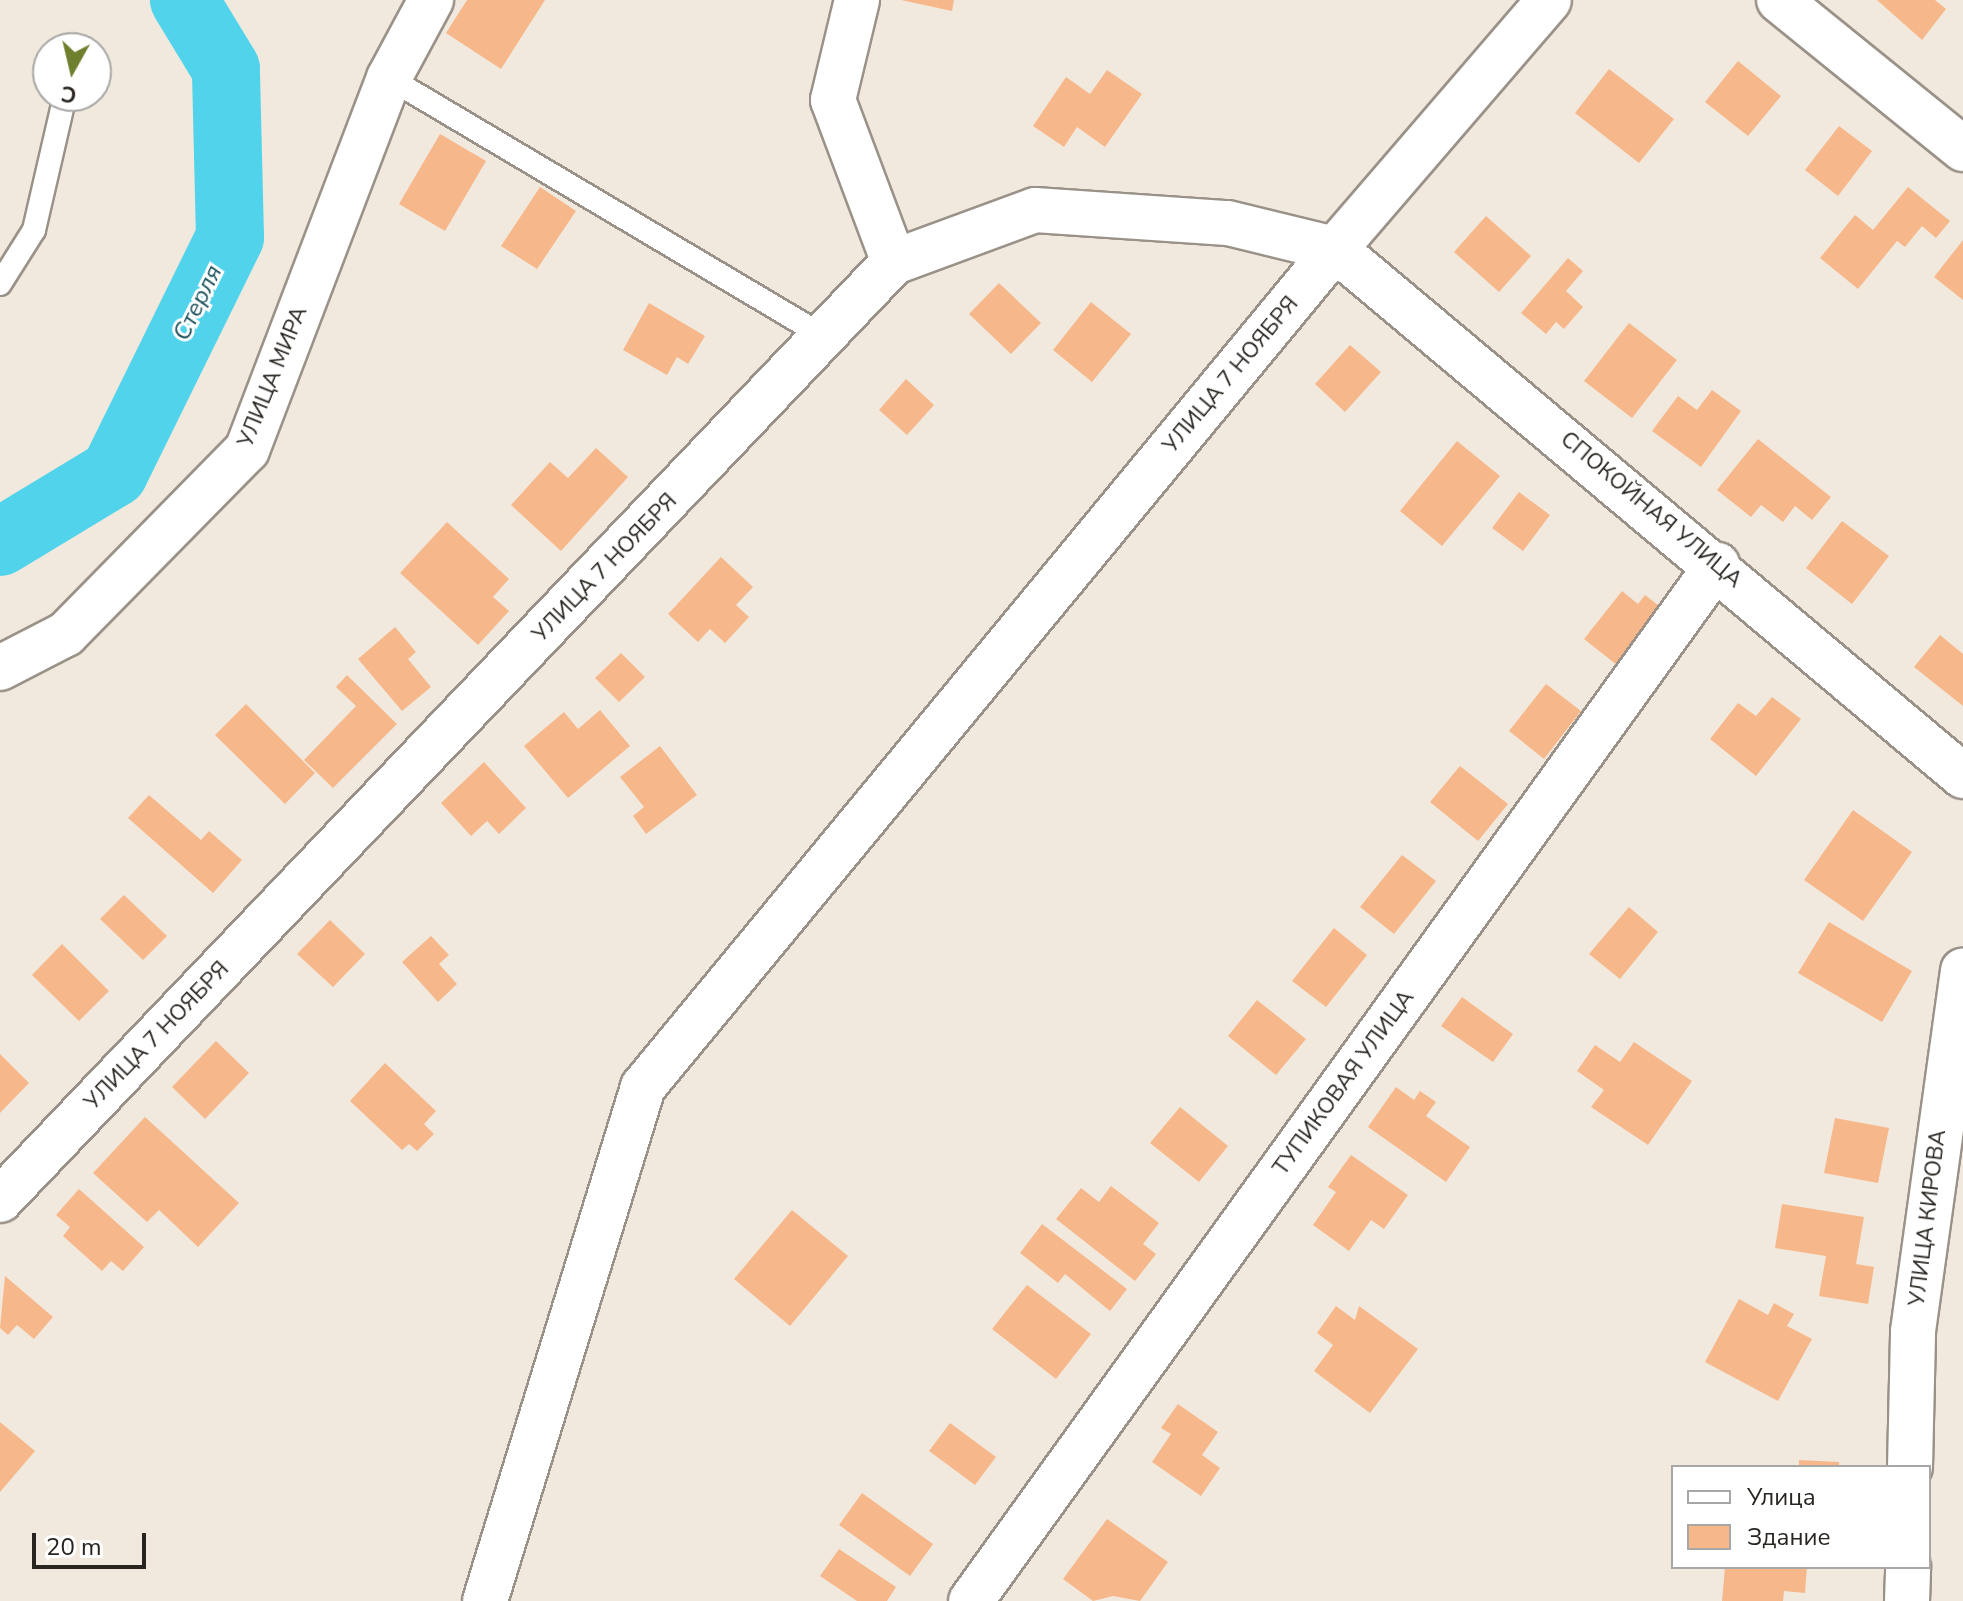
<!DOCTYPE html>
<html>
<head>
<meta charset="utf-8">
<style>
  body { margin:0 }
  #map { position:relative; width:1963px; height:1601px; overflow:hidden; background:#f2e9de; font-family:"Nunito Sans",sans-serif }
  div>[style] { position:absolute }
  .river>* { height:68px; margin:-34px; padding:0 34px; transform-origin:34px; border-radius:34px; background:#50d3eb }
  .building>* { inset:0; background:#f6b88a }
  .roads { filter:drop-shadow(2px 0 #9a9288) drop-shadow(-2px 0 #9a9288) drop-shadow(0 2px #9a9288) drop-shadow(0 -2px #9a9288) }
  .service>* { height:22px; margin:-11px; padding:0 11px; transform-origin:11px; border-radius:11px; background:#fff }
  .minor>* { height:44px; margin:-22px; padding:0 22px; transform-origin:22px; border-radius:22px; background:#fff }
  .tertiary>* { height:44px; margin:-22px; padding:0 22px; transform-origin:22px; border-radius:22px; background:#fff }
  .primary>* { height:44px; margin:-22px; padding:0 22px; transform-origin:22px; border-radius:22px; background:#fff }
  span { translate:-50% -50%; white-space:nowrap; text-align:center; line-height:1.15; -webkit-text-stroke:6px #fff; paint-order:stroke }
  .street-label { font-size:22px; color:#282420 }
  .water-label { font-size:24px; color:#1c525d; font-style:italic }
  .legend { position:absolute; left:1671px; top:1465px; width:260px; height:104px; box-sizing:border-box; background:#fff; border:2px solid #a9a7a6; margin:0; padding:10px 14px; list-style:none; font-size:24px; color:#282420 }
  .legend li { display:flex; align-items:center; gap:16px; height:40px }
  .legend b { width:40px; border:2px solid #a9a7a6 }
  .north { position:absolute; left:32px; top:32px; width:80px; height:80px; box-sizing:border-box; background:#fff; border:2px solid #a9a7a6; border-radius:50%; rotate:188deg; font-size:22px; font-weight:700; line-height:32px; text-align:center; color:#282420 }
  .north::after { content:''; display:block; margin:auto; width:28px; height:36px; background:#6e7f2d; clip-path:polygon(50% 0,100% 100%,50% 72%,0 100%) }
  .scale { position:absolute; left:32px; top:1533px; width:114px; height:36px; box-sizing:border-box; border:4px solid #282420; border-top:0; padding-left:10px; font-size:24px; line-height:28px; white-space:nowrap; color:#282420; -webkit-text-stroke:6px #fff; paint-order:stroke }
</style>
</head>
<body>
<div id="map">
  <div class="river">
    <i style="left:0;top:542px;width:133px;rotate:-31.2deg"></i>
    <i style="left:114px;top:473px;width:263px;rotate:-63.8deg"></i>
    <i style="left:230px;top:237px;width:168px;rotate:-91.4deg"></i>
    <i style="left:226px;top:69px;width:81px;rotate:-121.3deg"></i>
  </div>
  <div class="building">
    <i style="clip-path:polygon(467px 0,545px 0,501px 69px,446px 33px)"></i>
    <i style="clip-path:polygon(901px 0,954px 0,952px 11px)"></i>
    <i style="clip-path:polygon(1877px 0,1935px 0,1946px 9px,1922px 40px)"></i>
    <i style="clip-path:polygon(1738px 61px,1781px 96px,1748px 136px,1705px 102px)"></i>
    <i style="clip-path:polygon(1609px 69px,1674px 119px,1639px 163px,1575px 113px)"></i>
    <i style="clip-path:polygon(1107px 70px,1142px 94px,1105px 147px,1077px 127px,1064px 147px,1033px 126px,1066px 77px,1090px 94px)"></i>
    <i style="clip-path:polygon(1839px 126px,1872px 151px,1838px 196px,1805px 170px)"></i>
    <i style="clip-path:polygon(440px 134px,486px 161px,445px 231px,399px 204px)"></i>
    <i style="clip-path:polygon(540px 187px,576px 211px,537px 269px,501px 246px)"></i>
    <i style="clip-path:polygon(1908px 187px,1950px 221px,1936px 238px,1922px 226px,1905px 247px,1897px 241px,1858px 289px,1820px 258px,1855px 215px,1873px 230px)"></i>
    <i style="clip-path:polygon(1486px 216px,1531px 256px,1499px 292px,1454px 252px)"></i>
    <i style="clip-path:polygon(1963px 240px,1963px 300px,1934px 277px)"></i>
    <i style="clip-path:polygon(1568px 258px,1583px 271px,1566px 291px,1583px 307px,1564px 329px,1556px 322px,1546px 334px,1521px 313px)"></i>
    <i style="clip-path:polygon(999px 283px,1041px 323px,1011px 354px,969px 314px)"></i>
    <i style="clip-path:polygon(1091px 302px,1131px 334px,1092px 382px,1053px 350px)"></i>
    <i style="clip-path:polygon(649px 303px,705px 336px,688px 364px,677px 357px,667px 375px,623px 350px)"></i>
    <i style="clip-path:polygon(1629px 323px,1677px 360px,1632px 418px,1584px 381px)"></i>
    <i style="clip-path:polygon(1350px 345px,1381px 372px,1345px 412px,1315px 384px)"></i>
    <i style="clip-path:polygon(906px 379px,934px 405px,907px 435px,879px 410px)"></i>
    <i style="clip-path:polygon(1712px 390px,1741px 411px,1701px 467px,1652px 431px,1678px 396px,1697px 410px)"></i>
    <i style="clip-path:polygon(1758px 439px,1831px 497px,1812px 520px,1795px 506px,1783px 522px,1761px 505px,1751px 517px,1717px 490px)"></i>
    <i style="clip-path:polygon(1457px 441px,1500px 476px,1442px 546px,1400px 511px)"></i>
    <i style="clip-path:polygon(596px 448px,628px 477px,561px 551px,511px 505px,550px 462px,568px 478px)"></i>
    <i style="clip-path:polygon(1519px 492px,1550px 515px,1523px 551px,1492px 528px)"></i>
    <i style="clip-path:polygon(1842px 521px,1889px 556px,1852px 604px,1806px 568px)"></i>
    <i style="clip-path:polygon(447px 522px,509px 579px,493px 597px,509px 611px,478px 645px,400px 573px)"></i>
    <i style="clip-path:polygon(721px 557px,753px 587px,736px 605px,749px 617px,725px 643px,710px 629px,698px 642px,668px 614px)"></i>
    <i style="clip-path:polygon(1622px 591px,1638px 604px,1645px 595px,1667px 612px,1622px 669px,1584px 639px)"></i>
    <i style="clip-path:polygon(395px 627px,416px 652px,408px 659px,431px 687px,402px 711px,358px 659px)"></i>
    <i style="clip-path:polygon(1940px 635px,1963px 654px,1963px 706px,1914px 667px)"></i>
    <i style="clip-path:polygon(621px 653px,645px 677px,619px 702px,595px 678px)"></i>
    <i style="clip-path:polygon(347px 675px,397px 724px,333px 788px,304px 760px,356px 706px,336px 687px)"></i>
    <i style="clip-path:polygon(1546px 684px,1581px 711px,1544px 759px,1509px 731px)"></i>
    <i style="clip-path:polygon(1772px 697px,1801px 719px,1756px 776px,1710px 739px,1738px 703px,1756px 716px)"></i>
    <i style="clip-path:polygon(246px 704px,315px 773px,285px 804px,215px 735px)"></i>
    <i style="clip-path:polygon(600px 710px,630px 746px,568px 798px,524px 746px,564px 712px,578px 729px)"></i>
    <i style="clip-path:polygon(660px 746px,697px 795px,646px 834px,633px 816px,644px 807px,620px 777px)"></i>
    <i style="clip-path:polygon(484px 762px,526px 808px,499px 834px,487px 821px,471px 836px,441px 803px)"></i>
    <i style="clip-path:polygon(1460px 766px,1508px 804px,1478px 841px,1430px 802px)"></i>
    <i style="clip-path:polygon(149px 795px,201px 840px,209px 831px,242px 860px,213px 893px,128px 818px)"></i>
    <i style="clip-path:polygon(1853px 810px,1912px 852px,1863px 921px,1804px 880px)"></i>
    <i style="clip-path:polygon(1402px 855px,1436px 881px,1394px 934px,1360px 907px)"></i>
    <i style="clip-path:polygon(124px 895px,167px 936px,143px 960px,100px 919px)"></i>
    <i style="clip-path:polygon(1629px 907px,1658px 932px,1620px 979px,1589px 954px)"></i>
    <i style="clip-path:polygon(330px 920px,365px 954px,333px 987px,297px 954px)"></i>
    <i style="clip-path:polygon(1829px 922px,1912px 971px,1882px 1022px,1798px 973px)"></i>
    <i style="clip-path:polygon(1334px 928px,1367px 955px,1326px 1007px,1292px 981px)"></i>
    <i style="clip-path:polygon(431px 936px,449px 955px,439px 964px,457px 984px,438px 1002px,402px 962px)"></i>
    <i style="clip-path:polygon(62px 944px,109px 991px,79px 1021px,32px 975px)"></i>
    <i style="clip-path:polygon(1462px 997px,1513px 1034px,1493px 1062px,1441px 1026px)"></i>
    <i style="clip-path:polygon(1257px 1000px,1306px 1039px,1276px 1075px,1228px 1036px)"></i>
    <i style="clip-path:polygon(216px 1041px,249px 1073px,205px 1119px,172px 1087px)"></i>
    <i style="clip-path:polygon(1634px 1042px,1692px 1081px,1648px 1145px,1591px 1107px,1604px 1090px,1577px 1071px,1595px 1045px,1620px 1062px)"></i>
    <i style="clip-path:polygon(0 1054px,29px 1083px,0 1113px)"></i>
    <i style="clip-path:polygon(385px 1063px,436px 1111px,424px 1124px,434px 1134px,417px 1151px,409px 1144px,402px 1150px,350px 1101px)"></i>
    <i style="clip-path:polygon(1396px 1087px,1414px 1100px,1420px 1091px,1436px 1102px,1426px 1116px,1470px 1147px,1446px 1182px,1368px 1127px)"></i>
    <i style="clip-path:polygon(1180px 1107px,1228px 1146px,1199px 1182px,1150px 1143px)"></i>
    <i style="clip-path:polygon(145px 1117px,239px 1203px,198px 1247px,159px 1210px,147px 1222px,93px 1173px)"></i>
    <i style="clip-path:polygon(1835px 1118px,1889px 1128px,1878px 1183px,1824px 1173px)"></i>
    <i style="clip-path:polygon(1351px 1155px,1408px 1195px,1384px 1229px,1371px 1220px,1349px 1251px,1313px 1225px,1336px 1192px,1328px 1187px)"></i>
    <i style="clip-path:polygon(1111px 1186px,1159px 1223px,1143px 1244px,1156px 1254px,1135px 1281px,1056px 1219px,1081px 1188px,1099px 1202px)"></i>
    <i style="clip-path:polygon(79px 1189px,144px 1247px,123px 1271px,111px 1261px,102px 1271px,63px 1236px,70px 1227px,56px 1215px)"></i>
    <i style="clip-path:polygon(1782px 1204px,1864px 1217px,1856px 1264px,1874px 1267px,1868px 1304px,1819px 1296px,1826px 1256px,1775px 1248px)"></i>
    <i style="clip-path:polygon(792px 1210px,848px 1256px,790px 1326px,734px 1279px)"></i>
    <i style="clip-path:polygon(1042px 1224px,1127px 1289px,1110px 1311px,1065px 1274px,1058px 1283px,1020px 1253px)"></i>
    <i style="clip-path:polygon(5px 1276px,53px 1317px,34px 1339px,17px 1325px,8px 1335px,0 1328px)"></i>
    <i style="clip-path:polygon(1027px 1285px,1091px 1334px,1056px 1379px,992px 1329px)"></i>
    <i style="clip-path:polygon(1739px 1299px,1768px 1315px,1774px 1303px,1794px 1314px,1787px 1326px,1812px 1339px,1778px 1401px,1705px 1362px)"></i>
    <i style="clip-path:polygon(1336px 1306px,1355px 1320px,1359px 1306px,1418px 1349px,1370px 1413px,1314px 1371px,1333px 1345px,1317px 1333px)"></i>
    <i style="clip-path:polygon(1178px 1404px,1218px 1432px,1202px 1455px,1220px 1468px,1201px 1496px,1152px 1462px,1171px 1434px,1161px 1428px)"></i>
    <i style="clip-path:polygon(0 1422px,35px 1451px,0 1492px)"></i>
    <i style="clip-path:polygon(950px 1423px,996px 1457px,975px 1485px,929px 1451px)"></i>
    <i style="clip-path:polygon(1799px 1460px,1839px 1462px,1839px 1467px,1799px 1467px)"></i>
    <i style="clip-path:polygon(862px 1493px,933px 1544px,910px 1576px,839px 1525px)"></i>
    <i style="clip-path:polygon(1107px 1519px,1168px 1562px,1140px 1601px,1113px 1596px,1093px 1601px,1063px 1579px)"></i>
    <i style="clip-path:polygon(839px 1549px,896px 1587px,887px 1601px,857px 1601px,820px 1576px)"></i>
    <i style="clip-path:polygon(1725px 1567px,1807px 1567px,1805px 1593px,1784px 1591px,1783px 1601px,1722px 1601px)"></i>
  </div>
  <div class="roads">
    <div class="service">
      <i style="left:389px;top:78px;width:507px;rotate:30.71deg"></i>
      <i style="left:0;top:284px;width:64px;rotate:-57.8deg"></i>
      <i style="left:34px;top:230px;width:138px;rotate:-77deg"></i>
    </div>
    <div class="minor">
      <i style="left:857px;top:0;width:103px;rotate:103.5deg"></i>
      <i style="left:833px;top:100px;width:173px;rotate:69.4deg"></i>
      <i style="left:1779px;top:0;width:237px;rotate:39deg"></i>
      <i style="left:0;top:668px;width:74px;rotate:-27.3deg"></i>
      <i style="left:66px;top:634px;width:258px;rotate:-45.5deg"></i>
      <i style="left:247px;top:450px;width:398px;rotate:-69.1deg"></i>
      <i style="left:389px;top:78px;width:89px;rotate:-61.7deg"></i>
      <i style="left:0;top:1200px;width:1296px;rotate:-46.38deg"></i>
      <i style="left:894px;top:262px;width:150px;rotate:-20.2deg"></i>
      <i style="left:1035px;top:210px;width:193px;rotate:3.9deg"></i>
      <i style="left:1228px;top:223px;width:110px;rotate:13.7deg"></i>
      <i style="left:1335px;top:249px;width:820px;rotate:40deg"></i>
      <i style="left:971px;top:1601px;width:1277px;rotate:-54.24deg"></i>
    </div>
    <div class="tertiary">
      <i style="left:1910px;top:1467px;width:136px;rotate:-88.7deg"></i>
      <i style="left:1913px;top:1331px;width:364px;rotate:-82.1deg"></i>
      <i style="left:1907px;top:1601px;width:34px;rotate:-88deg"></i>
    </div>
    <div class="primary">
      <i style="left:485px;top:1601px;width:538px;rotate:-72.91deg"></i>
      <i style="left:643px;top:1087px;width:1087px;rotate:-50.45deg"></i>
      <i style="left:1335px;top:249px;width:328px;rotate:-49.3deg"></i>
    </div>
  </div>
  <div class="street-label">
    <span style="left:1231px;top:375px;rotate:-50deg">УЛИЦА 7 НОЯБРЯ</span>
    <span style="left:273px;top:377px;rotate:-68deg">УЛИЦА МИРА</span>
    <span style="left:1651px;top:510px;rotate:40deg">СПОКОЙНАЯ УЛИЦА</span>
    <span style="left:605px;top:568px;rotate:-46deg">УЛИЦА 7 НОЯБРЯ</span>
    <span style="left:157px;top:1036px;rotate:-46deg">УЛИЦА 7 НОЯБРЯ</span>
    <span style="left:1344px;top:1083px;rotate:-54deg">ТУПИКОВАЯ УЛИЦА</span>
    <span style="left:1928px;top:1218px;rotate:-83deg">УЛИЦА КИРОВА</span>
  </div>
  <div class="water-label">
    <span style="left:198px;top:303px;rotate:-64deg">Стерля</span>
  </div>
  <ul class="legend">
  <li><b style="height:10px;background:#fff"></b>Улица</li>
  <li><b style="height:22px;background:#f6b88a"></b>Здание</li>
  </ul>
  <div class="north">С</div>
  <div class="scale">20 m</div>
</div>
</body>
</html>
